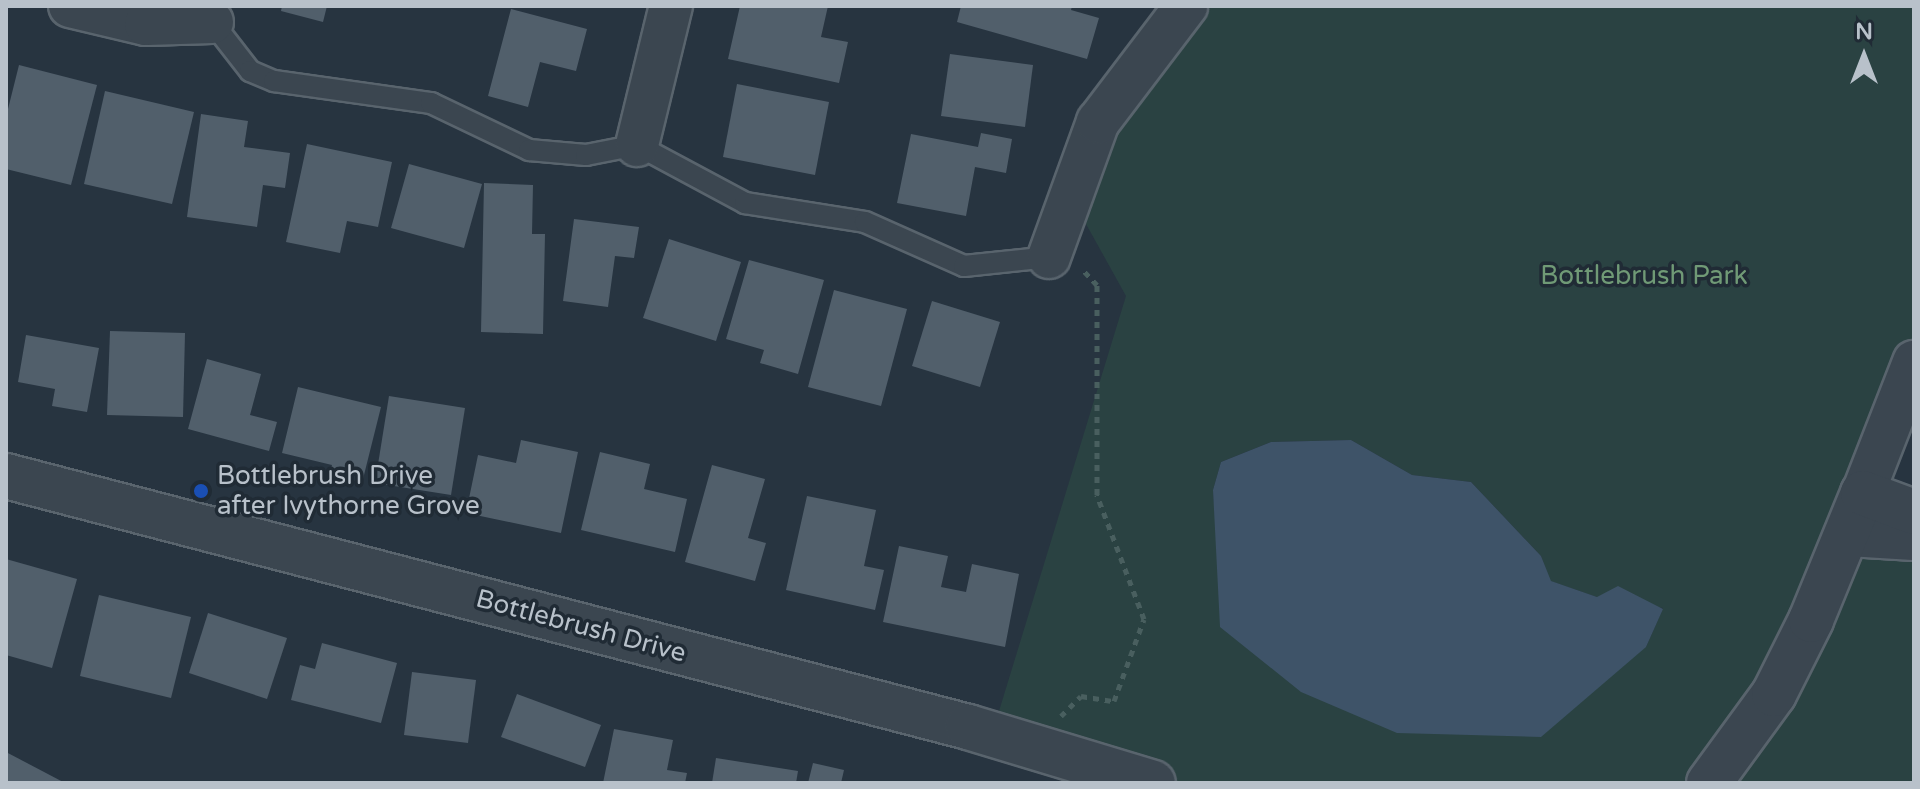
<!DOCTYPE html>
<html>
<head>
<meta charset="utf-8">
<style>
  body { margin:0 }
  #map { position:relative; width:1920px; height:789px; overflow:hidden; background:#273440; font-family:"Varela Round",sans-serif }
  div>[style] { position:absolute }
  .green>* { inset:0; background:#2a4242 }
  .water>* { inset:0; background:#3e5368 }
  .building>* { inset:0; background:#515f6b }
  .path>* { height:5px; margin-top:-2.5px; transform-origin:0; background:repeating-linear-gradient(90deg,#495f5f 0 6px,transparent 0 12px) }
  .roads { filter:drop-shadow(2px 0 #59646d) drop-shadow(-2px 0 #59646d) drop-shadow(0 2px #59646d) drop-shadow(0 -2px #59646d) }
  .service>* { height:20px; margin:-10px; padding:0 10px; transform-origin:10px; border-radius:10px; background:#3b4650 }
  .minor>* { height:42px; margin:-21px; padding:0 21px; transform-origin:21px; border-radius:21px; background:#3b4650 }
  .tertiary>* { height:44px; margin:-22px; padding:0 22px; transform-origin:22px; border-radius:22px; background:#3b4650 }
  .dots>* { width:22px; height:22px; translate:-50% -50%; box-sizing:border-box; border:4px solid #202b35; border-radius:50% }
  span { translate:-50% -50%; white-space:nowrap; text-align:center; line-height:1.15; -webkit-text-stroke:7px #202b35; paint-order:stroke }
  .park-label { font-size:26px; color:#709a76 }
  .poi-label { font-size:26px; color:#b8c1ca }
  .left { translate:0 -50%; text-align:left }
  .street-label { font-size:26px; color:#b8c1ca }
  .frame { position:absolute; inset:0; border:8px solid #b8c1ca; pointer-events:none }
  .north { position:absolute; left:1824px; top:16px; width:80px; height:80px; -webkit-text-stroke:6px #202b35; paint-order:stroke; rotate:0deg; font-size:22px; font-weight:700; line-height:32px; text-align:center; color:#b8c1ca }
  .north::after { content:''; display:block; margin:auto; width:28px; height:36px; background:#b8c1ca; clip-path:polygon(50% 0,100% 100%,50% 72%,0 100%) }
</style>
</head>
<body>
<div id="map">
  <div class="green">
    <i style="clip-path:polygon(evenodd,1186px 6px,1914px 6px,1914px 362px,1863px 493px,1914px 538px,1914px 783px,1153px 783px,992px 734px,1126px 296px,1071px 197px,1186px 6px,1351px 440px,1412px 475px,1471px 482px,1541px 556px,1550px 581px,1597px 597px,1663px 608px,1646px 647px,1217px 542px,1213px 490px,1221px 462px,1271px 442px,1351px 440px)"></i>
  </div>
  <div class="water">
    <i style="clip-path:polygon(1351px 440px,1412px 475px,1471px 482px,1541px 556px,1551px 581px,1597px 597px,1618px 586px,1663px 609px,1646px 647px,1541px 737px,1397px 733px,1301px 692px,1220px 627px,1213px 490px,1221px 462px,1271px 442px)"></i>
  </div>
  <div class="building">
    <i style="clip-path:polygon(282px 6px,327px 6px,323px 22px,281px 11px)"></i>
    <i style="clip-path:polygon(740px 6px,828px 6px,821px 37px,848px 42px,839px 83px,728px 59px)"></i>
    <i style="clip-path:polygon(961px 6px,1072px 6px,1071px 10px,1099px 18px,1087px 59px,957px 22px)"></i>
    <i style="clip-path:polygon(511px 9px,587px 29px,576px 71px,540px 62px,528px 107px,488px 96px)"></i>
    <i style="clip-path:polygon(950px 54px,1033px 65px,1025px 127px,941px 116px)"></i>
    <i style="clip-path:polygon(19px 65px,97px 85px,71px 185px,6px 169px,6px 117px)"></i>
    <i style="clip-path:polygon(737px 84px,829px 102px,815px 175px,723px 157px)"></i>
    <i style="clip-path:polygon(105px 91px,194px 112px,172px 204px,84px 184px)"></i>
    <i style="clip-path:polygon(201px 114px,248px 121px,244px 147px,290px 153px,285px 188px,263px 185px,257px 227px,187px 217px)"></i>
    <i style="clip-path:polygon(981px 133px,1012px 139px,1006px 173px,975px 167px,966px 216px,897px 203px,911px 134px,978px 147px)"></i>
    <i style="clip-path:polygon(307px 144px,392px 162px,378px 227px,347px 221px,340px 253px,286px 242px)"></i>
    <i style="clip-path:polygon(409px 164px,482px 184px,464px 248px,391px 228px)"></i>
    <i style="clip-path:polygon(484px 183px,533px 185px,532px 234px,545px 234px,543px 334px,481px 332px)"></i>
    <i style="clip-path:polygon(574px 219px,639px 227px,634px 258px,615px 256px,608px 307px,563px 301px)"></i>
    <i style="clip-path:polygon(669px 239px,741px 262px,716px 341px,643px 318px)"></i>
    <i style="clip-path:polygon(749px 260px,824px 280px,798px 374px,760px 363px,764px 350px,726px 339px)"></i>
    <i style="clip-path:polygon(834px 290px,907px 309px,881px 406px,808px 387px)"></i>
    <i style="clip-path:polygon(932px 301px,1000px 322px,980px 387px,912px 366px)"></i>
    <i style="clip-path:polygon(110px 331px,185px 333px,183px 417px,107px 415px)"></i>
    <i style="clip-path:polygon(26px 335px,99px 348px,87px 412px,52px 406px,55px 389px,18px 382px)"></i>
    <i style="clip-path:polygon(207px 359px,261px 374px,250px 415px,277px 422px,269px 451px,188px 429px)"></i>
    <i style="clip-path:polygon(298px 387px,381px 407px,362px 483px,329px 475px,332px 465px,282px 453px)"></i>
    <i style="clip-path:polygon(389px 396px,465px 408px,451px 495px,375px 483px)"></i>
    <i style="clip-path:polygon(521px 440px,578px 452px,561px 533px,466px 513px,478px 455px,516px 463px)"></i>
    <i style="clip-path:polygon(600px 452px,650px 464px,644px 489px,687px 499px,675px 552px,581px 530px)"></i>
    <i style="clip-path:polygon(712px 465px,765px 479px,748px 538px,766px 543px,755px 581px,685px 562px)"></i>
    <i style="clip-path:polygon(807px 496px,876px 510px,864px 566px,884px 570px,875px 610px,786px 590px)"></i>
    <i style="clip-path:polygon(899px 546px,948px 556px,941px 587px,966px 592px,972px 564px,1019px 574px,1005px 647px,883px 622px)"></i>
    <i style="clip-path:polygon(6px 559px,77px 579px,52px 668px,6px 655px)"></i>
    <i style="clip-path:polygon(99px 595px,191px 617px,171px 698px,80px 676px)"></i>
    <i style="clip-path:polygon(208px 613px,287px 638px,267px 699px,189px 673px)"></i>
    <i style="clip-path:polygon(322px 643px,397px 663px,381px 723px,291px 700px,300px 665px,315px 669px)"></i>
    <i style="clip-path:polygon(412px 672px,476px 680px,468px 743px,404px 735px)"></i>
    <i style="clip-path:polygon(517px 694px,601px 725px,585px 767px,501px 737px)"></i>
    <i style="clip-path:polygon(614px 729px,673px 740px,667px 770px,687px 773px,685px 783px,603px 783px)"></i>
    <i style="clip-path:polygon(6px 752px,65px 783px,6px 783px)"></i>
    <i style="clip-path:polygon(716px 758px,798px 771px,796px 783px,712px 783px)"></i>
    <i style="clip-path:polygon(813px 763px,844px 770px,841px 783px,808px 783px)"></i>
  </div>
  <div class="path">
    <i style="left:1061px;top:716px;width:28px;rotate:-45deg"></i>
    <i style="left:1081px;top:696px;width:33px;rotate:9deg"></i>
    <i style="left:1114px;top:701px;width:87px;rotate:-69.9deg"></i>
    <i style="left:1144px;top:619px;width:133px;rotate:-110.8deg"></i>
    <i style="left:1097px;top:495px;width:210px;rotate:-90deg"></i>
    <i style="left:1097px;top:285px;width:19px;rotate:-133deg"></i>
  </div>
  <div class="roads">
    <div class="service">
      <i style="left:212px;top:22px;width:62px;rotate:52.2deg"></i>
      <i style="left:250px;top:71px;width:26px;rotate:23deg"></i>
      <i style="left:274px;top:81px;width:159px;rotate:8deg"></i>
      <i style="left:431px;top:103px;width:109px;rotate:25.6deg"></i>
      <i style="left:529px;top:150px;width:57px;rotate:5deg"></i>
      <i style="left:586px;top:155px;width:52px;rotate:-11.1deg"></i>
      <i style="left:637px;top:145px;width:123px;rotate:28.2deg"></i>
      <i style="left:745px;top:203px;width:121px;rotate:9deg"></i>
      <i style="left:865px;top:222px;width:108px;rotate:24deg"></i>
      <i style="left:964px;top:266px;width:85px;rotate:-6deg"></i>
    </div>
    <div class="minor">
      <i style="left:70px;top:6px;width:78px;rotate:13.3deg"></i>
      <i style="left:146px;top:24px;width:66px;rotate:-1.7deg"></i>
      <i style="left:637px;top:145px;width:143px;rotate:-76.3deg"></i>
      <i style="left:1049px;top:257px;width:144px;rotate:-70.1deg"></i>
      <i style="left:1098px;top:122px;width:146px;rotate:-52.8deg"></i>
      <i style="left:1863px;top:493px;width:141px;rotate:-68.7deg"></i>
    </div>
    <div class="tertiary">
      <i style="left:6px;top:476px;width:994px;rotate:14.62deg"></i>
      <i style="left:968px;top:727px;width:193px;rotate:16.8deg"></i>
      <i style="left:1849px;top:534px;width:65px;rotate:3.5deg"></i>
      <i style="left:1709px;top:783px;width:110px;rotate:-53.9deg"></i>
      <i style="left:1774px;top:694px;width:83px;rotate:-63.4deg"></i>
      <i style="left:1811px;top:620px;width:137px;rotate:-67.7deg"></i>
      <i style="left:1863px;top:493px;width:54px;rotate:20.4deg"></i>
    </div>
  </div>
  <div class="dots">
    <i style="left:201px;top:491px;background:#1a4fb4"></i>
  </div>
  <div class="park-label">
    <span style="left:1644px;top:276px">Bottlebrush Park</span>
  </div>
  <div class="poi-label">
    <span class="left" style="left:217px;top:491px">Bottlebrush Drive<br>after Ivythorne Grove</span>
  </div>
  <div class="street-label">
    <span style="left:581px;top:626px;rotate:15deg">Bottlebrush Drive</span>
  </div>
  <div class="frame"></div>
  <div class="north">N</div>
</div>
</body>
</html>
